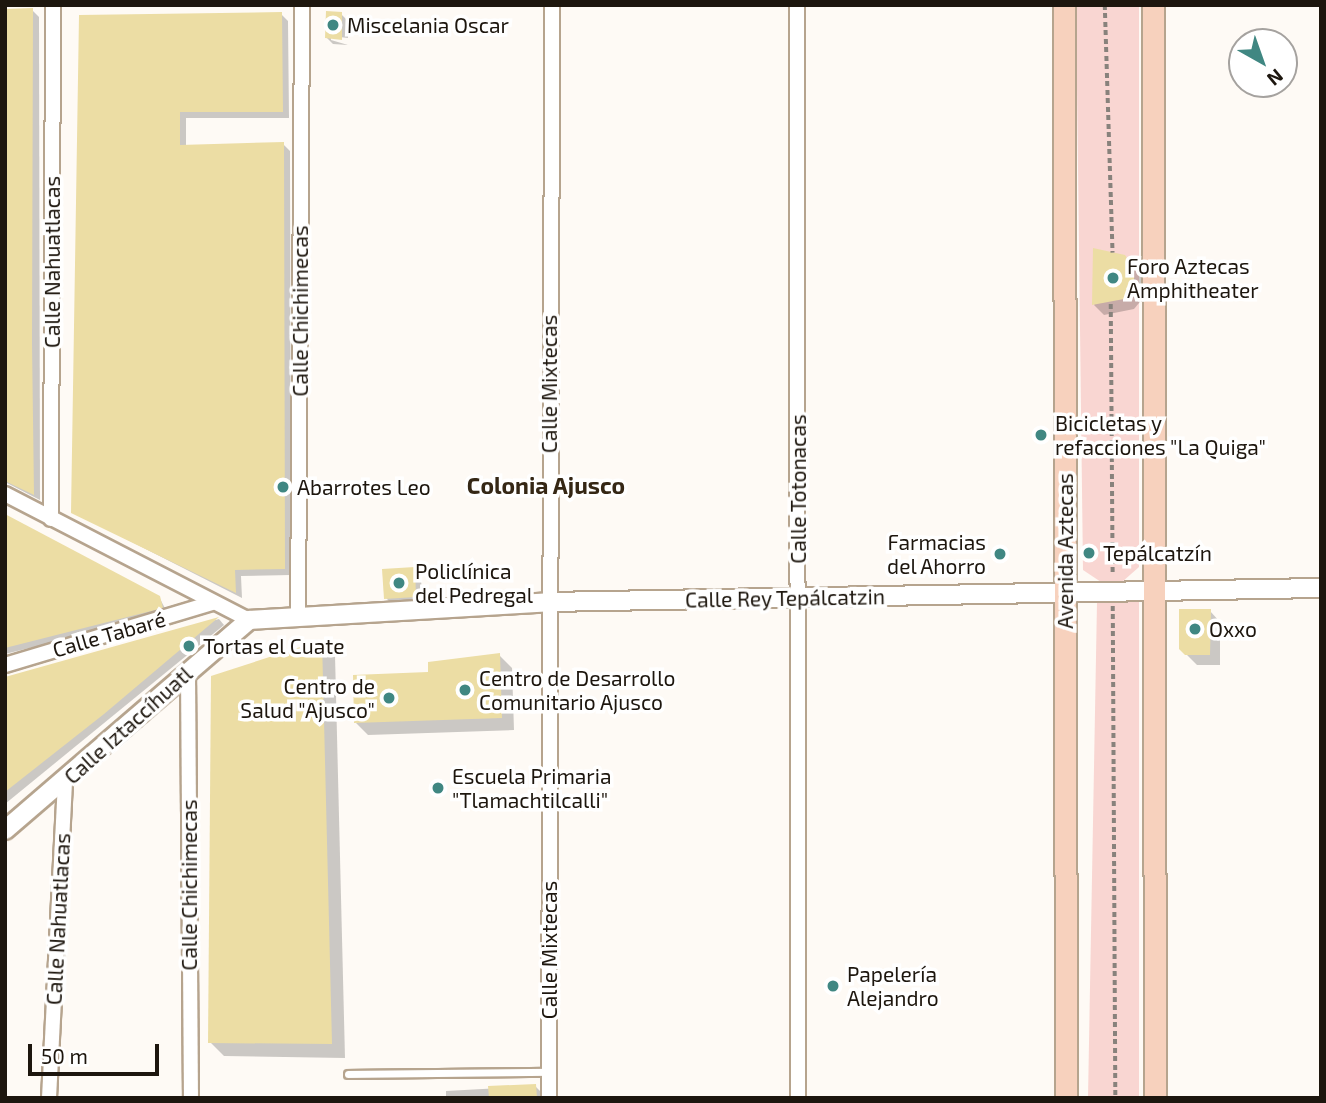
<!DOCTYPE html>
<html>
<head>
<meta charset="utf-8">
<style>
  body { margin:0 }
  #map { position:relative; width:1326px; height:1103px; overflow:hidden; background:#fefaf5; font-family:"Exo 2",sans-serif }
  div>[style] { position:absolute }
  .green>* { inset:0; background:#f9d6d2 }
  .shadow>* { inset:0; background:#0003 }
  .building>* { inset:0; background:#ecdda4 }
  .path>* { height:3.5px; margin-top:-1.75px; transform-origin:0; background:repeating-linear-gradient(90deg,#88827c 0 5px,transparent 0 8.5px) }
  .roads { filter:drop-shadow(2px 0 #b6a48e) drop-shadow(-2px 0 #b6a48e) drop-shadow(0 2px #b6a48e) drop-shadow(0 -2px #b6a48e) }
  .service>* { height:7px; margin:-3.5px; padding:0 3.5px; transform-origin:3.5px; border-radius:3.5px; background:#fff }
  .minor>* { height:14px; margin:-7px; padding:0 7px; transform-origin:7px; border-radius:7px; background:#fff }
  .tertiary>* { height:18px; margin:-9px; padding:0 9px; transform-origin:9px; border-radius:9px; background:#fff }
  .primary>* { height:21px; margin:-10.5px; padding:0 10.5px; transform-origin:10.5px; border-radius:10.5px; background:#f7d1bd }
  .dots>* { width:19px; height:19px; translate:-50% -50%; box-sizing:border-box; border:4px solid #fff; border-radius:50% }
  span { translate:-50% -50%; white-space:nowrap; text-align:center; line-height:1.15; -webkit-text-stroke:7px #fff; paint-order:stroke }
  .poi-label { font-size:21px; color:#1d160e }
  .left { translate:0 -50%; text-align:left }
  .right { translate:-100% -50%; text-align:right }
  .street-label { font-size:21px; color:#1d160e }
  .neighbourhood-label { font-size:23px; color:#352715; font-weight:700 }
  .frame { position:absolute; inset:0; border:7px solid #1d160e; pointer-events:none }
  .north { position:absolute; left:1228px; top:28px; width:70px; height:70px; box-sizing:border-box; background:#fff; border:2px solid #a5a29f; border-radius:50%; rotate:140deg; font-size:19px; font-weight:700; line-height:28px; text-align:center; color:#1d160e }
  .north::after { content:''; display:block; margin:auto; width:24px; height:32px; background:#408782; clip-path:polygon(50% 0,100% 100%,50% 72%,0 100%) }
  .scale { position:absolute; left:28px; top:1044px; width:131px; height:32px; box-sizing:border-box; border:4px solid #1d160e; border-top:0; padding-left:9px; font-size:21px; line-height:24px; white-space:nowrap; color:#1d160e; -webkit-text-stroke:5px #fff; paint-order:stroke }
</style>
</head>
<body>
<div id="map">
  <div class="green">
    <i style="clip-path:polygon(1076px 7px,1139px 7px,1139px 567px,1113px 590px,1083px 570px)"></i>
    <i style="clip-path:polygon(1113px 593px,1139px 593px,1139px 1098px,1088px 1098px,1097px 602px)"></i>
  </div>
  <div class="shadow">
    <i style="clip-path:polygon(32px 10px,39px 17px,40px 500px,5px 482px,5px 11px)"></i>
    <i style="clip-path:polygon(281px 14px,288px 21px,289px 118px,186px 118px,186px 147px,283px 144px,290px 151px,291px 575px,241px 576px,242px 598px,73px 512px,81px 16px)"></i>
    <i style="clip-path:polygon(341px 14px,348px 21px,348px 38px,331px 36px,331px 40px,348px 45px,333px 44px,326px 37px)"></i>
    <i style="clip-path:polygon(1124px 256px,1144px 281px,1144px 297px,1134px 309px,1104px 315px,1094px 305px)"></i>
    <i style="clip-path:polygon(5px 517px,159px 597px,168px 614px,5px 654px)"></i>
    <i style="clip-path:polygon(415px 569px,421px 575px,422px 603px,393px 605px,386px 598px)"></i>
    <i style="clip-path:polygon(1210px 611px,1220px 622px,1220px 665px,1197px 665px,1186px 654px)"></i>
    <i style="clip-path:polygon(219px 619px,224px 625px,5px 804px,5px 678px)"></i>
    <i style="clip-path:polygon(321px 642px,335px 655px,345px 1058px,224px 1056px,210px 1042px)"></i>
    <i style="clip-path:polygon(499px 655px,512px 668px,514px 730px,368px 735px,356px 723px,430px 674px)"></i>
    <i style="clip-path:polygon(535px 1086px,547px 1098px,446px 1098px,446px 1091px)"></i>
  </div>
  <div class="building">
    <i style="clip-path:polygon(33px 8px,32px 343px,34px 495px,5px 481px,5px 9px)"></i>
    <i style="clip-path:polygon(326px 11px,342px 12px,342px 40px,325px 38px)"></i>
    <i style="clip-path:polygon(282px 12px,283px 112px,180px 112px,180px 145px,284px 142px,285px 569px,235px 570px,236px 593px,71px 513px,79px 15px)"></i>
    <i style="clip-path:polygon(1093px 248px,1125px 255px,1134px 269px,1134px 287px,1124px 299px,1092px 305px)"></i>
    <i style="clip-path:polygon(5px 514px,160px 596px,163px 608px,5px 648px)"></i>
    <i style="clip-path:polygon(415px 567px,416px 597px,384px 599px,382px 569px)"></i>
    <i style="clip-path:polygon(1179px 609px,1211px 609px,1210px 655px,1185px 655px,1179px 649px)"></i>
    <i style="clip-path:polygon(219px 617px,104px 714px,5px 792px,5px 677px)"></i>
    <i style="clip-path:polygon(322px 640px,332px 1044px,208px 1043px,211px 676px)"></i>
    <i style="clip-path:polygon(500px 653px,502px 718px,354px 723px,353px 675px,428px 672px,428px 662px)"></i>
    <i style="clip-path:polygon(536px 1084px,537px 1098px,489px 1098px,488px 1086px)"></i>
  </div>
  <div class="path">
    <i style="left:1105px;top:5px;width:248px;rotate:88.2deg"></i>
    <i style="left:1111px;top:304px;width:270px;rotate:89.6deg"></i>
    <i style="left:1113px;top:606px;width:492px;rotate:89.7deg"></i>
  </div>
  <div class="roads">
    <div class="service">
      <i style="left:348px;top:1074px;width:201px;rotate:-0.6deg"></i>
    </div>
    <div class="minor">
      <i style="left:797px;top:5px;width:1093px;rotate:89.95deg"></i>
      <i style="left:5px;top:494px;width:275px;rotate:27.3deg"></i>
      <i style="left:51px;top:519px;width:514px;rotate:-89.78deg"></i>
      <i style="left:298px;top:616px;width:611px;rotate:-89.62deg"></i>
      <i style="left:5px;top:665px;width:216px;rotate:-16.7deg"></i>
      <i style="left:188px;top:672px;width:426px;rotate:89.6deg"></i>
      <i style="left:49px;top:1098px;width:317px;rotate:-87.1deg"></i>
      <i style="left:549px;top:1098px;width:1093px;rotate:-89.84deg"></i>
    </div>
    <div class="tertiary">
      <i style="left:5px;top:830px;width:322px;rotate:-40.7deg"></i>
      <i style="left:249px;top:620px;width:300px;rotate:-3.4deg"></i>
      <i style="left:548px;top:602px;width:773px;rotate:-1.04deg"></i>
    </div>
    <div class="primary">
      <i style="left:1064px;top:5px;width:1093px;rotate:89.9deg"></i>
      <i style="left:1153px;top:5px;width:1093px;rotate:89.9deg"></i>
    </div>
  </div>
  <div class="dots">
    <i style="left:333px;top:25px;background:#408782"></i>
    <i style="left:1113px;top:278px;background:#408782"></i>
    <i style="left:1041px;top:435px;background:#408782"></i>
    <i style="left:283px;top:487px;background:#408782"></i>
    <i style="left:1089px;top:553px;background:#408782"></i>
    <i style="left:1000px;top:554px;background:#408782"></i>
    <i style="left:399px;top:583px;background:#408782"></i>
    <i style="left:1195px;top:629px;background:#408782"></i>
    <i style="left:189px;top:646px;background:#408782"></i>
    <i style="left:465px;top:690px;background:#408782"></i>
    <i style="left:389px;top:698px;background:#408782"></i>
    <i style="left:438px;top:788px;background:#408782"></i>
    <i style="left:833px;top:986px;background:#408782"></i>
  </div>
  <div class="poi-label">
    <span class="left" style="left:347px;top:25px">Miscelania Oscar</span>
    <span class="left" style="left:1127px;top:278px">Foro Aztecas<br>Amphitheater</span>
    <span class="left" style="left:1055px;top:435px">Bicicletas y<br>refacciones "La Quiga"</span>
    <span class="left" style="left:297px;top:487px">Abarrotes Leo</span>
    <span class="right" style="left:986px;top:554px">Farmacias<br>del Ahorro</span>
    <span class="left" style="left:1103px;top:553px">Tepálcatzín</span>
    <span class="left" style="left:415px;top:583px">Policlínica<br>del Pedregal</span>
    <span class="left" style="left:1209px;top:629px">Oxxo</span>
    <span class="left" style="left:203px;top:646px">Tortas el Cuate</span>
    <span class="left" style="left:479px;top:690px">Centro de Desarrollo<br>Comunitario Ajusco</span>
    <span class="right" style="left:375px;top:698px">Centro de<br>Salud "Ajusco"</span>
    <span class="left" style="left:452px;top:788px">Escuela Primaria<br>"Tlamachtilcalli"</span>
    <span class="left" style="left:847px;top:986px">Papelería<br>Alejandro</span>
  </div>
  <div class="street-label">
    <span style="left:52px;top:262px;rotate:-90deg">Calle Nahuatlacas</span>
    <span style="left:300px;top:311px;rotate:-90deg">Calle Chichimecas</span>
    <span style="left:549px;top:384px;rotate:-90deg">Calle Mixtecas</span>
    <span style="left:798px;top:489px;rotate:-90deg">Calle Totonacas</span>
    <span style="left:1065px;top:551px;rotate:-90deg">Avenida Aztecas</span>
    <span style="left:785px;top:598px;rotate:-1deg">Calle Rey Tepálcatzin</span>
    <span style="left:109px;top:634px;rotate:-16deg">Calle Tabaré</span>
    <span style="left:128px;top:725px;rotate:-42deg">Calle Iztaccíhuatl</span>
    <span style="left:189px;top:885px;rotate:-90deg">Calle Chichimecas</span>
    <span style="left:58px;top:919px;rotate:-87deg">Calle Nahuatlacas</span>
    <span style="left:549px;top:950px;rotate:-90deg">Calle Mixtecas</span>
  </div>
  <div class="neighbourhood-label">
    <span style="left:546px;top:485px">Colonia Ajusco</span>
  </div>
  <div class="frame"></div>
  <div class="north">N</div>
  <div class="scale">50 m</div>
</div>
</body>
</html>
